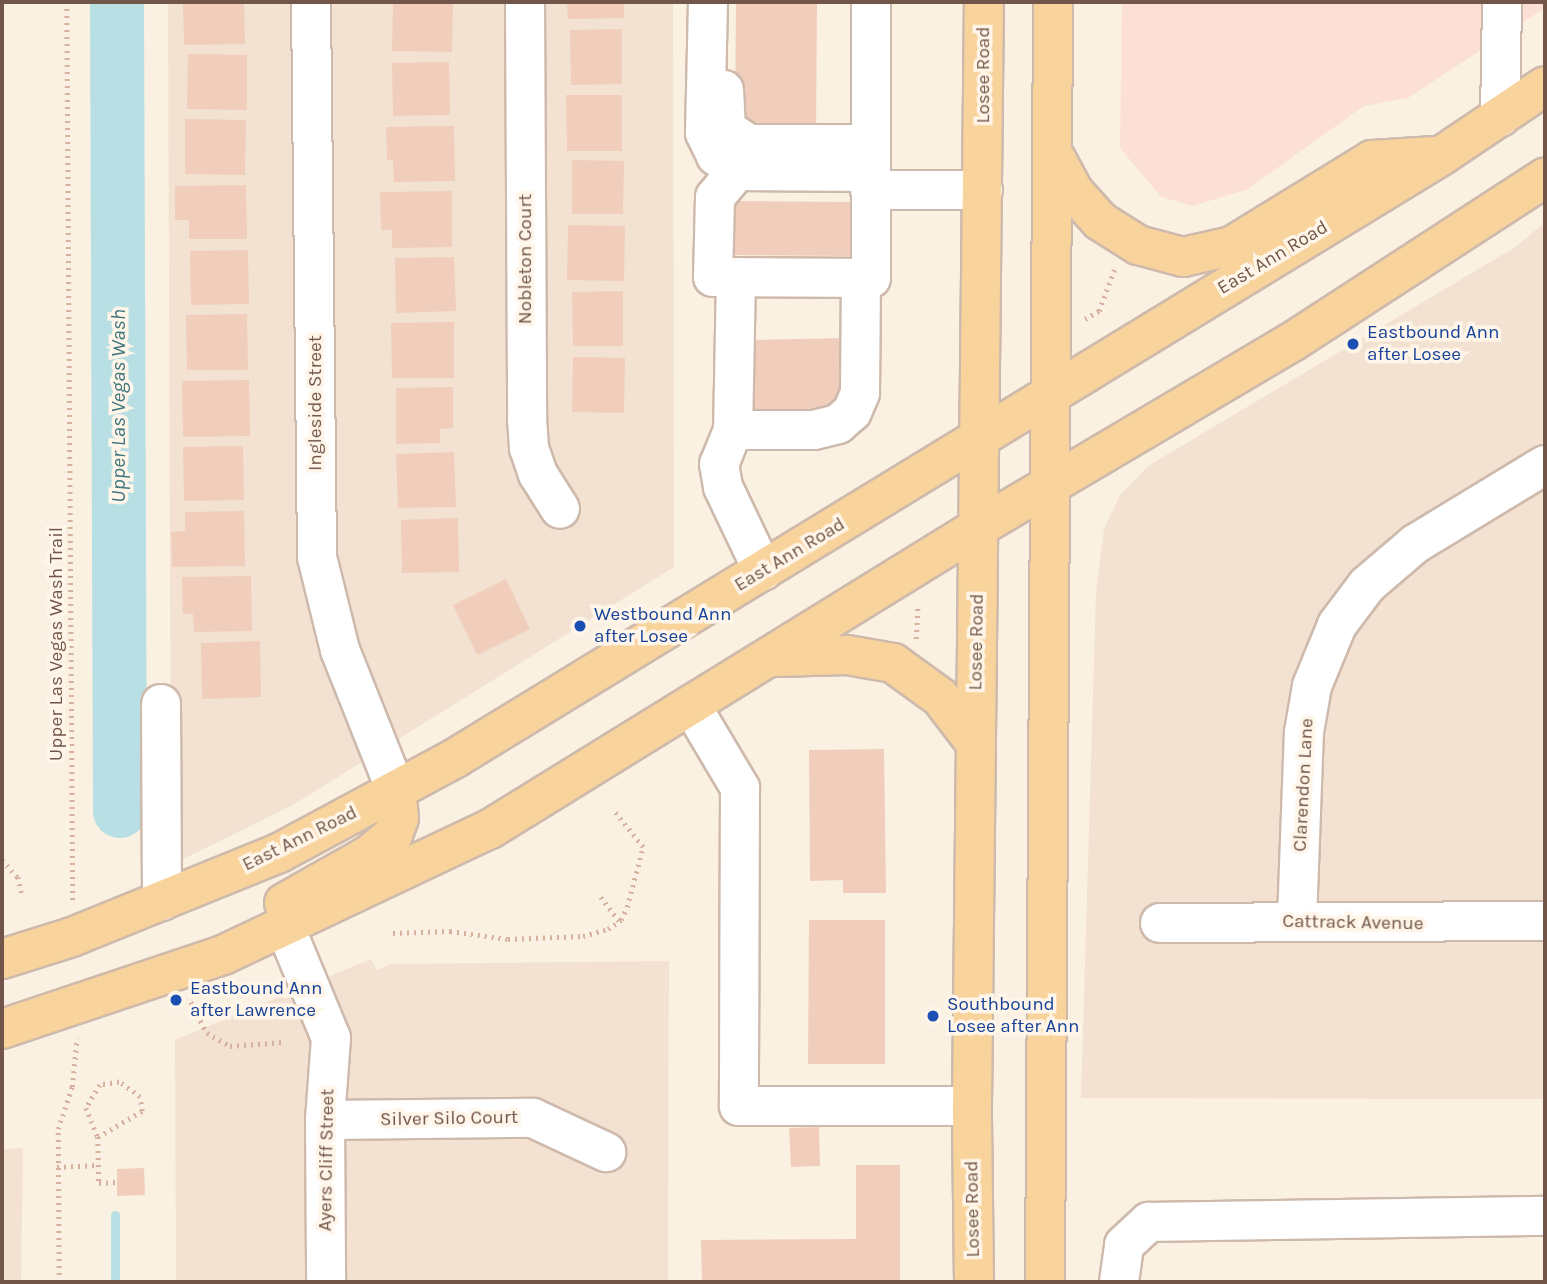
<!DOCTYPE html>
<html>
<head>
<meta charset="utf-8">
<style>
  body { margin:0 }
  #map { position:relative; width:1547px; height:1284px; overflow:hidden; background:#fbf1e2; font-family:Karla,sans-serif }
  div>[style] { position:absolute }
  .residential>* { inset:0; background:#f3e2d1 }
  .commercial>* { inset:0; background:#fce0d6 }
  .stream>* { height:9px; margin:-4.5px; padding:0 4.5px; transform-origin:4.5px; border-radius:4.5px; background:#b8dfe4 }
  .river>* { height:54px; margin:-27px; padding:0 27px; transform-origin:27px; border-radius:27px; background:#b8dfe4 }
  .building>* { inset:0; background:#f0cebb }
  .path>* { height:4.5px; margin-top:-2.25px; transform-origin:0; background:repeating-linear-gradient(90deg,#d5b19e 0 2px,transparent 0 7px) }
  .roads { filter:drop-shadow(2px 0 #cebaac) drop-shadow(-2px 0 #cebaac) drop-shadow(0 2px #cebaac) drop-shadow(0 -2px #cebaac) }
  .minor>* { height:38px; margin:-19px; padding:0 19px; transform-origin:19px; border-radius:19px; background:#fff }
  .major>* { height:38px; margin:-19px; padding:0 19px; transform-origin:19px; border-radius:19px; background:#f9d39c }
  .dots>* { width:19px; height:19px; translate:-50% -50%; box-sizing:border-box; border:4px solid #fff5e8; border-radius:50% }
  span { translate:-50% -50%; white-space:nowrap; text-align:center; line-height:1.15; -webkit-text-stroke:7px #fff5e8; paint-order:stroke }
  .street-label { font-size:19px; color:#725649 }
  .transit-label { font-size:19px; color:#164399 }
  .left { translate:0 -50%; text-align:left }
  .water-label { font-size:21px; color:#41777f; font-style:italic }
  .frame { position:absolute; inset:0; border:4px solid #725649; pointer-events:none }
</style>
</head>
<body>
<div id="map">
  <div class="residential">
    <i style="clip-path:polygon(168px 2px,673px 2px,674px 567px,293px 805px,171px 865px)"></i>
    <i style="clip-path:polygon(1545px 222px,1545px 1099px,1081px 1098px,1096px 592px,1104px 529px,1120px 495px,1148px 466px,1517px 246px)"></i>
    <i style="clip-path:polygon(371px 959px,377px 970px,391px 964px,669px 961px,668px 1282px,176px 1282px,175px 1040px)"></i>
    <i style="clip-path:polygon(23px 1148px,21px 1282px,2px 1282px,2px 1149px)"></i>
  </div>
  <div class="commercial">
    <i style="clip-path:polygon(1122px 2px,1545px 2px,1545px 8px,1408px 98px,1364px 106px,1248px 189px,1193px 206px,1161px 197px,1120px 148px)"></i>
  </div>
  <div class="stream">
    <i style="left:115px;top:1215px;width:67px;rotate:90deg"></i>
  </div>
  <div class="river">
    <i style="left:117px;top:2px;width:809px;rotate:89.79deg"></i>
  </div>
  <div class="building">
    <i style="clip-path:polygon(183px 2px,244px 2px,245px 44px,184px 45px)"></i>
    <i style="clip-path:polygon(393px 2px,453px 2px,452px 52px,392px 51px)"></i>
    <i style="clip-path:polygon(567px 2px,624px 2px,624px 18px,568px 19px)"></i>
    <i style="clip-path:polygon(736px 2px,817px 2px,816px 136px,735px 128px)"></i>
    <i style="clip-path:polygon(622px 29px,622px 84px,571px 85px,570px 30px)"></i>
    <i style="clip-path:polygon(188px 54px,247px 55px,247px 110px,187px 109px)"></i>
    <i style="clip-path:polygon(449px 62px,450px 115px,393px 116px,392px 63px)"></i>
    <i style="clip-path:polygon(566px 95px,622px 95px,622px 151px,567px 151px)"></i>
    <i style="clip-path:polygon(185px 119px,246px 120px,245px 175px,185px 174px)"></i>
    <i style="clip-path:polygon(454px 126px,455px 181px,394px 182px,393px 160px,387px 160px,386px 127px)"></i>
    <i style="clip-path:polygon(572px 160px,624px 161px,623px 214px,572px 214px)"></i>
    <i style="clip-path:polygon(246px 185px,247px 239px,189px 239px,189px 220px,175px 220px,175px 186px)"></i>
    <i style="clip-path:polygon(452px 191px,452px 247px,392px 248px,392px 230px,381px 230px,380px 192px)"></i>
    <i style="clip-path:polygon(730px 201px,852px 202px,852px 256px,730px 255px)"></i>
    <i style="clip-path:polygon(568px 225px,625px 226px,624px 281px,567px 280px)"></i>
    <i style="clip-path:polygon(248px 250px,249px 304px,191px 305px,190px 251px)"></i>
    <i style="clip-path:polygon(454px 257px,456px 311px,396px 313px,395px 258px)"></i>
    <i style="clip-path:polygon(623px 291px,623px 346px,573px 346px,572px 292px)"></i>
    <i style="clip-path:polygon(247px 314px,248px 370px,187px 370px,186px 315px)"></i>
    <i style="clip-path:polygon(454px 322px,454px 378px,392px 378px,391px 323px)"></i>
    <i style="clip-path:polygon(844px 338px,845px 411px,754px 413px,753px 340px)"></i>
    <i style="clip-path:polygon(573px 357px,625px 358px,624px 413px,572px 412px)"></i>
    <i style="clip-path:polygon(249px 380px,250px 436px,183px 437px,182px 381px)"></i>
    <i style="clip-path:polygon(453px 387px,453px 428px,440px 429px,440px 443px,396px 444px,396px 388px)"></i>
    <i style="clip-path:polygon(243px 446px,244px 500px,184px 501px,183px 447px)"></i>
    <i style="clip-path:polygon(454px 452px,456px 507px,398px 508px,396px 454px)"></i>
    <i style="clip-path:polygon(244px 511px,245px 566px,172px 567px,171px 532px,185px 531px,185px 512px)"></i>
    <i style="clip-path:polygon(458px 518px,459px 572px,402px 573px,401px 520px)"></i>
    <i style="clip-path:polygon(251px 576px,252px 631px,194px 632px,193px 614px,183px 614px,182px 577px)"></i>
    <i style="clip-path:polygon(506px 579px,530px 629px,477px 655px,453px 605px)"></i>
    <i style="clip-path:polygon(260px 641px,261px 697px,202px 699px,201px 643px)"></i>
    <i style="clip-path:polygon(884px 749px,886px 893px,843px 893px,843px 880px,810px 881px,809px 750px)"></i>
    <i style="clip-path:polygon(809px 920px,885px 920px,885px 1064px,808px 1064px)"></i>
    <i style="clip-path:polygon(819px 1127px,820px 1166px,791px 1167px,789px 1128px)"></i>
    <i style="clip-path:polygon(856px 1165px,900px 1165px,900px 1282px,702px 1282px,701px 1240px,856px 1239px)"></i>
    <i style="clip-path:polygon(144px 1168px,145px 1195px,117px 1196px,117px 1169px)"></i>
  </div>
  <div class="path">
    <i style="left:67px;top:2px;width:898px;rotate:89.62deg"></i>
    <i style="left:1085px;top:319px;width:16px;rotate:-30deg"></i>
    <i style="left:1099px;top:311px;width:44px;rotate:-69.9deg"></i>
    <i style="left:916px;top:639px;width:33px;rotate:-87deg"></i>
    <i style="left:2px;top:860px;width:23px;rotate:47deg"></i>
    <i style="left:18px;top:877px;width:18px;rotate:77deg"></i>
    <i style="left:601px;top:897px;width:30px;rotate:53deg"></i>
    <i style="left:393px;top:933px;width:57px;rotate:-2deg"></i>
    <i style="left:450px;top:931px;width:59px;rotate:7.9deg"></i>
    <i style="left:508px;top:939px;width:75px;rotate:-2.3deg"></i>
    <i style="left:583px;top:936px;width:26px;rotate:-16deg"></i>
    <i style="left:608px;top:929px;width:16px;rotate:-35deg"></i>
    <i style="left:621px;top:920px;width:14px;rotate:-65deg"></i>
    <i style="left:627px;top:907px;width:62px;rotate:-75.1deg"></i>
    <i style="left:643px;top:847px;width:48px;rotate:-129deg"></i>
    <i style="left:191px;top:1002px;width:35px;rotate:63deg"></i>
    <i style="left:207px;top:1033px;width:26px;rotate:29deg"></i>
    <i style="left:230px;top:1046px;width:53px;rotate:-4.3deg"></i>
    <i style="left:98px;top:1137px;width:51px;rotate:-30.6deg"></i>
    <i style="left:142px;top:1111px;width:14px;rotate:-98deg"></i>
    <i style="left:140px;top:1097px;width:26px;rotate:-144deg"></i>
    <i style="left:119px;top:1082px;width:19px;rotate:171deg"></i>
    <i style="left:100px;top:1085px;width:27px;rotate:121deg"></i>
    <i style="left:86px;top:1108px;width:31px;rotate:68deg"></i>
    <i style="left:98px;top:1137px;width:46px;rotate:88.8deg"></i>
    <i style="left:99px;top:1183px;width:18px;rotate:-3deg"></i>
    <i style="left:57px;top:1167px;width:42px;rotate:-2.7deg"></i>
    <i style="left:59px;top:1282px;width:153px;rotate:-90.4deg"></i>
    <i style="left:58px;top:1129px;width:44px;rotate:-71.6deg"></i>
    <i style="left:72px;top:1087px;width:49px;rotate:-84.2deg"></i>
  </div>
  <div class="roads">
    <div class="minor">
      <i style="left:311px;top:2px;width:555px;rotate:89.38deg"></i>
      <i style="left:317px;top:557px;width:96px;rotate:76.1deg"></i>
      <i style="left:340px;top:650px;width:152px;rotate:68.3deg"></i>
      <i style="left:525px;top:2px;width:417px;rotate:89.7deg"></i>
      <i style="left:527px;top:419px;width:29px;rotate:86deg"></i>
      <i style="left:529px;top:448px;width:28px;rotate:71deg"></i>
      <i style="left:538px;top:474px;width:41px;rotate:57.8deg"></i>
      <i style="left:708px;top:2px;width:131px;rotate:91.3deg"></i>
      <i style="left:705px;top:133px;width:25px;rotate:64deg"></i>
      <i style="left:716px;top:156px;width:26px;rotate:36deg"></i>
      <i style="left:737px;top:171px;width:133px;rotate:0.4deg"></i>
      <i style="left:724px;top:90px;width:39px;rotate:87deg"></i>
      <i style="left:726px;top:129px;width:27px;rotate:33deg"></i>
      <i style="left:749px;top:144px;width:121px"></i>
      <i style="left:1500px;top:117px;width:115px;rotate:-89deg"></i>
      <i style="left:737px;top:171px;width:34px;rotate:130deg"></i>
      <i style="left:715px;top:197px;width:80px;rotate:91.4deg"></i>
      <i style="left:713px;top:277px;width:158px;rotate:0.4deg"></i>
      <i style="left:871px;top:278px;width:276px;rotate:-90deg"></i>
      <i style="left:870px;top:190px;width:113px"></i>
      <i style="left:736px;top:277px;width:153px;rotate:91.1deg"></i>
      <i style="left:733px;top:430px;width:37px;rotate:112deg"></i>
      <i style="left:719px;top:464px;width:23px;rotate:80deg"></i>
      <i style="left:723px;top:487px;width:93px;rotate:64.5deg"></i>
      <i style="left:733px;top:430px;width:81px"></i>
      <i style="left:814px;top:430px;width:25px;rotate:-14deg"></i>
      <i style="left:838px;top:424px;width:18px;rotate:-41deg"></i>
      <i style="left:852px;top:412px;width:21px;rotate:-67deg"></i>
      <i style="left:860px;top:393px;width:115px;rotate:-89.5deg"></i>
      <i style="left:161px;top:704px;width:197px;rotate:89.7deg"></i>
      <i style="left:692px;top:707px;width:94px;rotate:59.3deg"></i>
      <i style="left:740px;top:788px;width:318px;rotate:90.2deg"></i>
      <i style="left:739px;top:1106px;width:233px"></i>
      <i style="left:1297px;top:921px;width:189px;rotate:-87.9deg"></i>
      <i style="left:1304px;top:732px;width:47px;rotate:-80.1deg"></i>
      <i style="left:1312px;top:686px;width:66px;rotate:-67.7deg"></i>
      <i style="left:1337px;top:625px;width:50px;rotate:-53.1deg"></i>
      <i style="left:1367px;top:585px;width:63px;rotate:-40.5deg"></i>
      <i style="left:1415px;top:544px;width:152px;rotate:-31.3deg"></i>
      <i style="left:1160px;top:923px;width:385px;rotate:-0.3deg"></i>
      <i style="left:285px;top:927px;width:120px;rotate:67.5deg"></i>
      <i style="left:331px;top:1038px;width:82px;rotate:94.2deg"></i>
      <i style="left:325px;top:1120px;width:162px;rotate:89.6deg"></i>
      <i style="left:325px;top:1120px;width:208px;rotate:-0.6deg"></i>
      <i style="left:533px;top:1118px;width:81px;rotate:25deg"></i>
      <i style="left:1119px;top:1282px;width:37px;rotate:-82deg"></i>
      <i style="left:1124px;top:1245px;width:34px;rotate:-43deg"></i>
      <i style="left:1149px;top:1222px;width:396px;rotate:-0.9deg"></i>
    </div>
    <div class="major">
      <i style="left:1054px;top:155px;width:42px;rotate:61.6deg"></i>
      <i style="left:1074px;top:192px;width:39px;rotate:48deg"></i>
      <i style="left:1100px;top:221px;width:45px;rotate:32.3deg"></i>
      <i style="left:1138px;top:245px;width:47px;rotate:14.9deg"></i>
      <i style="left:1183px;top:257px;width:50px;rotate:-12.7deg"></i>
      <i style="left:1232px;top:246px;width:164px;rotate:-31.6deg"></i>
      <i style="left:1372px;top:160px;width:63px;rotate:-3.6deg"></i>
      <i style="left:776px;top:657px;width:71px;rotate:-1.6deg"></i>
      <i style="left:847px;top:655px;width:47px;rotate:9.9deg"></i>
      <i style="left:893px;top:663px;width:58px;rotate:35.9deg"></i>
      <i style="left:940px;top:697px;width:59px;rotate:52.5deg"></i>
      <i style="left:284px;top:903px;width:98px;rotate:-29.5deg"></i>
      <i style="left:369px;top:855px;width:31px;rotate:-40deg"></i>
      <i style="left:393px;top:835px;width:18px;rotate:-71deg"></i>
      <i style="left:399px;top:818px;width:27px;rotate:-96deg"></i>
      <i style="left:2px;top:959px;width:73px;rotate:-17.4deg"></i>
      <i style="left:72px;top:937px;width:223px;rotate:-22.1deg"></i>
      <i style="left:279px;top:853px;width:202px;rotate:-28.3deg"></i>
      <i style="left:457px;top:757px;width:1153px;rotate:-31.42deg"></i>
      <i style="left:1441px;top:156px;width:125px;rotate:-33.9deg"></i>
      <i style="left:2px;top:1029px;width:233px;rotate:-18.5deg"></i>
      <i style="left:223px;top:955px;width:295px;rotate:-25.3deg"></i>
      <i style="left:490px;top:829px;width:575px;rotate:-31.7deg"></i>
      <i style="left:979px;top:527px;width:364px;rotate:-30.6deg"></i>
      <i style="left:1292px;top:342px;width:302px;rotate:-33deg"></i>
      <i style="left:974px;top:1282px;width:176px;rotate:-90.7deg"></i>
      <i style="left:972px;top:1106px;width:1104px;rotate:-89.38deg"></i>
      <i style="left:1045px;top:1282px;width:1280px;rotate:-89.64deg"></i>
    </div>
  </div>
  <div class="dots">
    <i style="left:1353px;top:344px;background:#1a4fb4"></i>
    <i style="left:580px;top:626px;background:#1a4fb4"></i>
    <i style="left:176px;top:1000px;background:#1a4fb4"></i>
    <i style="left:933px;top:1016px;background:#1a4fb4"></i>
  </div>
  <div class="street-label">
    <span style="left:984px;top:75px;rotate:-90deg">Losee Road</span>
    <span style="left:1273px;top:258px;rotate:-31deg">East Ann Road</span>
    <span style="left:526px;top:259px;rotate:-90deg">Nobleton Court</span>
    <span style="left:316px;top:403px;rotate:-90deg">Ingleside Street</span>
    <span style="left:790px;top:555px;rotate:-31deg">East Ann Road</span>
    <span style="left:977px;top:642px;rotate:-89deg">Losee Road</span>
    <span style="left:57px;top:644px;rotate:-90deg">Upper Las Vegas Wash Trail</span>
    <span style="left:1304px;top:785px;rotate:-87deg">Clarendon Lane</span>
    <span style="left:300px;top:839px;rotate:-26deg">East Ann Road</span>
    <span style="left:1353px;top:923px;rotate:1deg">Cattrack Avenue</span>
    <span style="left:449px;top:1119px;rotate:-1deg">Silver Silo Court</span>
    <span style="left:327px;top:1160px;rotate:-89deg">Ayers Cliff Street</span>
    <span style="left:973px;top:1209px;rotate:-91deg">Losee Road</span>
  </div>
  <div class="transit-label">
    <span class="left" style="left:1367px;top:344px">Eastbound Ann<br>after Losee</span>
    <span class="left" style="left:594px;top:626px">Westbound Ann<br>after Losee</span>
    <span class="left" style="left:190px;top:1000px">Eastbound Ann<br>after Lawrence</span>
    <span class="left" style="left:947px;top:1016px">Southbound<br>Losee after Ann</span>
  </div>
  <div class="water-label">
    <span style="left:118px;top:406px;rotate:-90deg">Upper Las Vegas Wash</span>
  </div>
  <div class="frame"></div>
</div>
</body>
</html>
